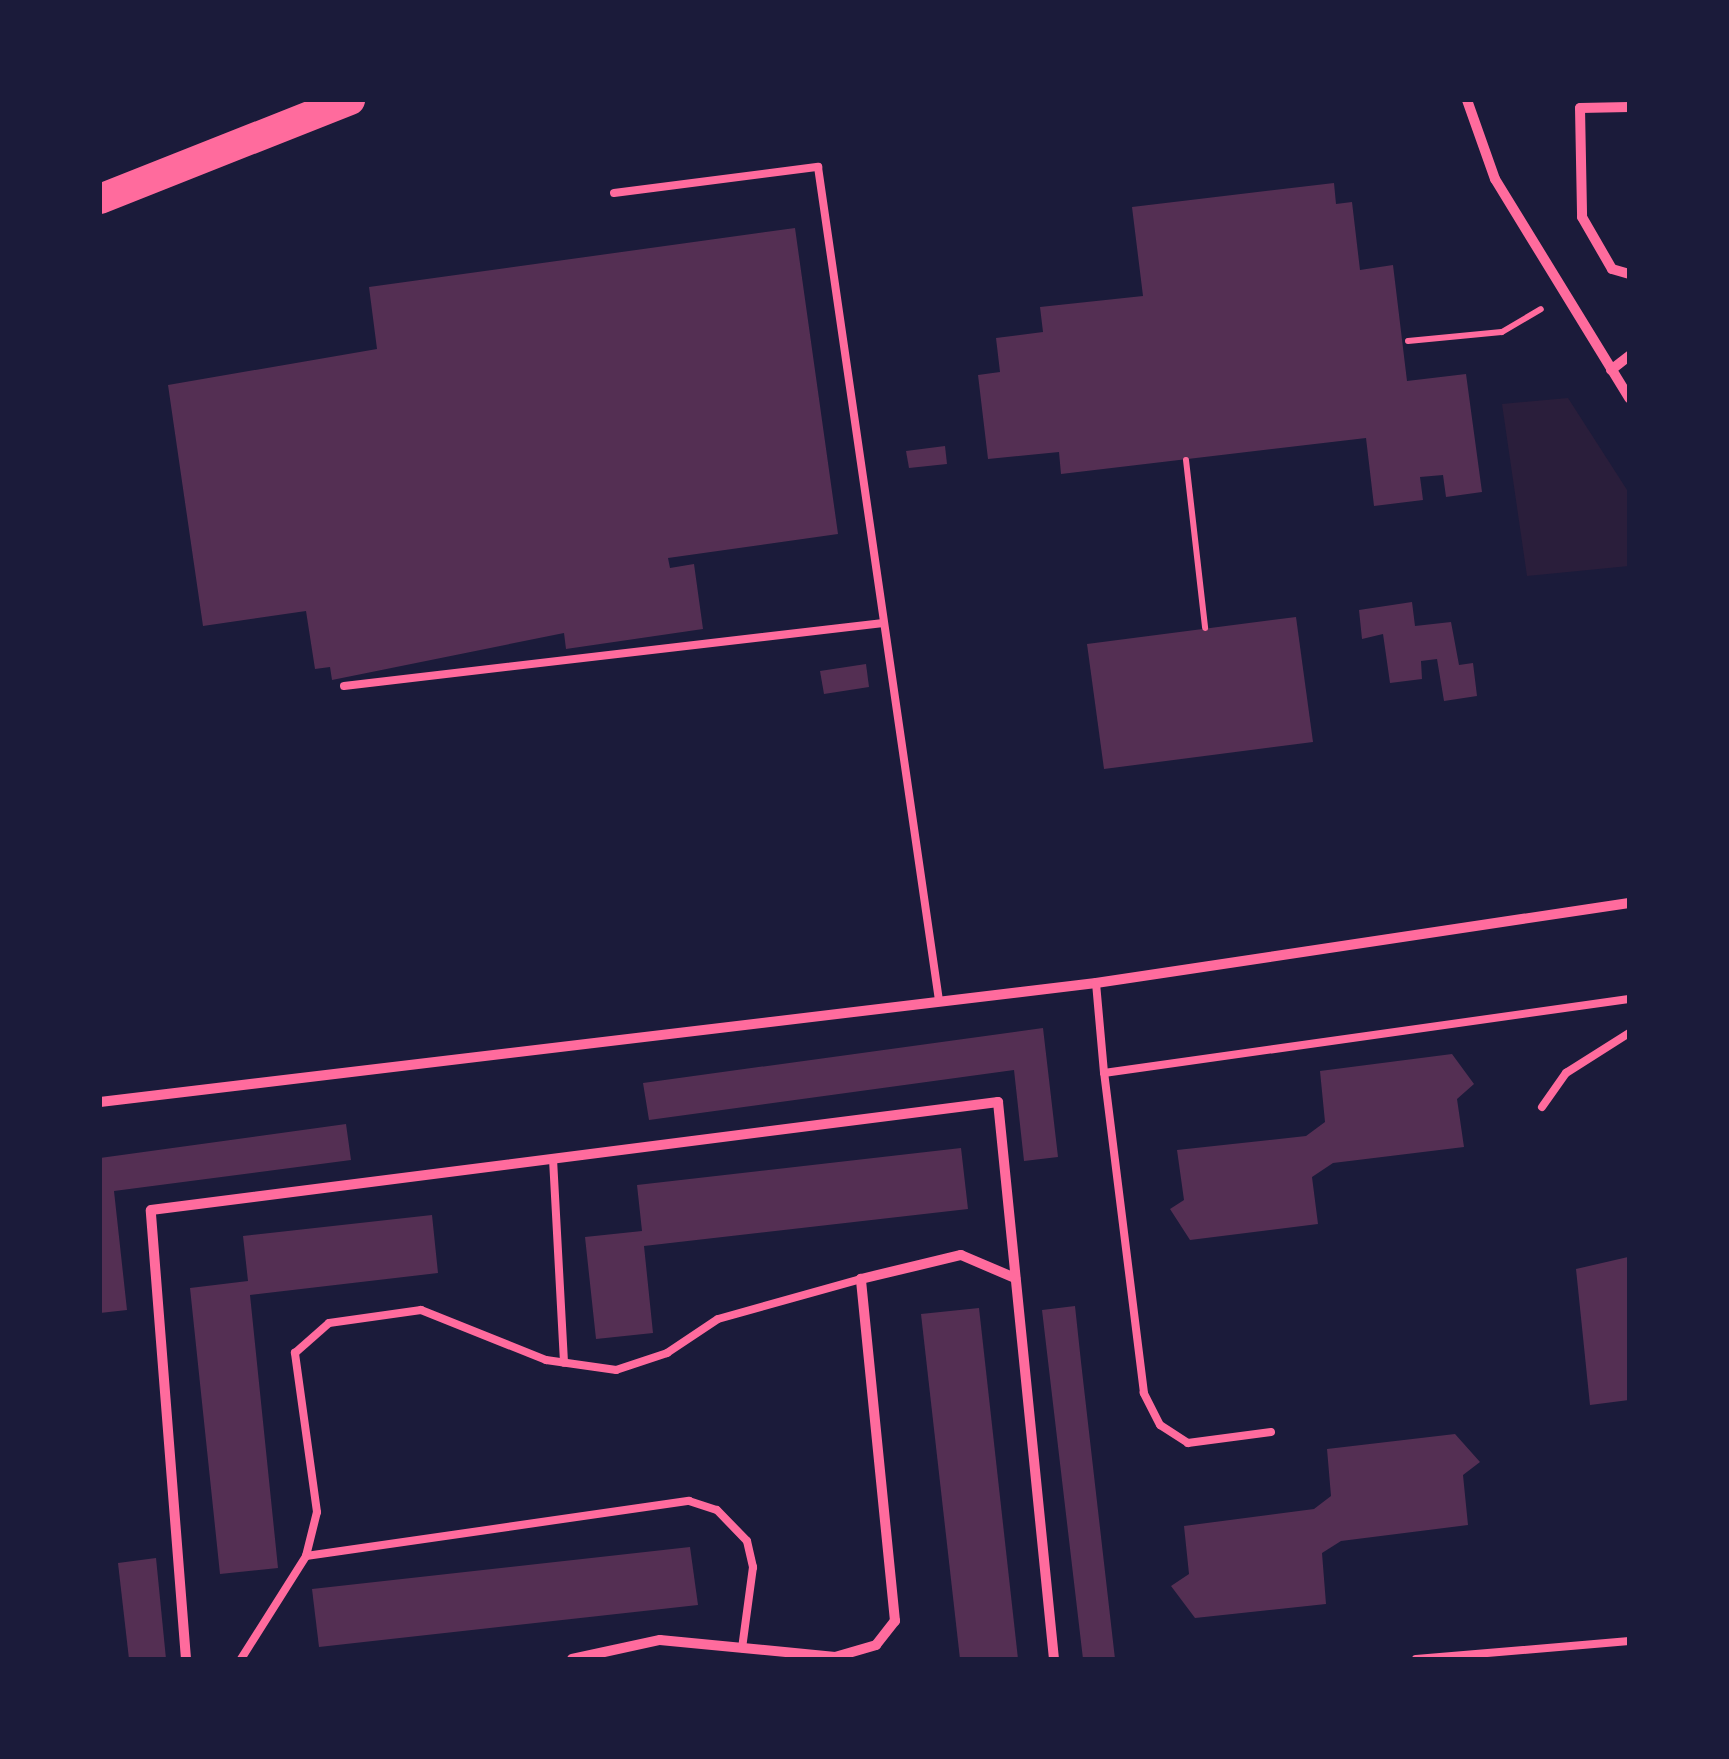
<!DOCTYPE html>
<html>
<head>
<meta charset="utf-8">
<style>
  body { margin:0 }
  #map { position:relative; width:1729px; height:1759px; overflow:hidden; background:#1b1b3a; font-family:"Times New Roman",serif }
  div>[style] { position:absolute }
  .green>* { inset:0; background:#2a1e3b }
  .building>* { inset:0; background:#542f53 }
  .path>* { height:6px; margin:-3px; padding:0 3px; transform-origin:3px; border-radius:3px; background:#ff6b9d }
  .service>* { height:8px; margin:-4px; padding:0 4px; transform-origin:4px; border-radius:4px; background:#ff6b9d }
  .minor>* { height:10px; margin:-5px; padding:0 5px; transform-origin:5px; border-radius:5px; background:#ff6b9d }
  .motorway>* { height:30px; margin:-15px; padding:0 15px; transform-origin:15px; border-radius:15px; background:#ff6b9d }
  span { translate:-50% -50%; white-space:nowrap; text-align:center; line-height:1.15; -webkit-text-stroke:8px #1b1b3a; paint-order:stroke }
  .frame { position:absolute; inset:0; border:102px solid #1b1b3a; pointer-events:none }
</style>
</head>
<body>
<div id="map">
  <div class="green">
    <i style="clip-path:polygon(1568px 398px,1629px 493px,1629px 566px,1527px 576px,1502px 404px)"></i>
  </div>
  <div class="building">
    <i style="clip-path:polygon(1334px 183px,1336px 204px,1352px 202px,1360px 270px,1393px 265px,1407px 381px,1466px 374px,1482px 492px,1446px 497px,1443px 475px,1420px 477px,1423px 500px,1374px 506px,1366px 438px,1061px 474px,1059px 452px,988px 459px,978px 375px,1000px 372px,996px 338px,1043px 332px,1040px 307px,1143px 296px,1132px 207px)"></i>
    <i style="clip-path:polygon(795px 228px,838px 534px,668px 558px,670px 568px,694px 564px,703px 629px,566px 649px,564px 633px,332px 680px,330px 667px,315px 669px,306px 611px,203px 626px,168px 385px,377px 349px,369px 287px)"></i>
    <i style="clip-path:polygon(945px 446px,947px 464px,909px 468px,906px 451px)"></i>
    <i style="clip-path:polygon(1412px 602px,1415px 626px,1451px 622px,1459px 665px,1473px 663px,1477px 696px,1444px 701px,1437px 659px,1421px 661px,1422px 679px,1390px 683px,1383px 634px,1362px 639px,1359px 610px)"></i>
    <i style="clip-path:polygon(1296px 617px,1313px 742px,1104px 769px,1087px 644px)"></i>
    <i style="clip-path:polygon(866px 664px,869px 687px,824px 694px,820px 671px)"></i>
    <i style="clip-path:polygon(1043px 1028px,1058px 1157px,1024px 1161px,1014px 1070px,649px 1120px,643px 1083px)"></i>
    <i style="clip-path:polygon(1452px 1054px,1474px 1084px,1457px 1099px,1464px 1147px,1333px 1163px,1312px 1177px,1318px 1224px,1190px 1240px,1170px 1209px,1184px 1200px,1177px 1150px,1306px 1136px,1325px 1122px,1320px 1071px)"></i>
    <i style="clip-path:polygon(346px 1124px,351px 1160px,114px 1191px,127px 1310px,100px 1313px,100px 1158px)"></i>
    <i style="clip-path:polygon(961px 1148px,968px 1209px,644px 1246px,653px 1333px,596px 1339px,585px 1237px,642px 1231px,637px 1185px)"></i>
    <i style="clip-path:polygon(432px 1215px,438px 1273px,250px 1295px,278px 1568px,220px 1574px,190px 1288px,248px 1281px,243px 1236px)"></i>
    <i style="clip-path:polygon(1628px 1257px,1629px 1400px,1590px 1405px,1576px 1269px)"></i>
    <i style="clip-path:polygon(1075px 1306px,1081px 1362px,1115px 1659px,1083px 1659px,1042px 1310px)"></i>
    <i style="clip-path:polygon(979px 1308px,1018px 1659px,960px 1659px,921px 1314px)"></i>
    <i style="clip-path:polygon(1455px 1434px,1480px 1462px,1463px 1475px,1468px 1525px,1341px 1541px,1322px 1553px,1326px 1604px,1195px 1618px,1171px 1586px,1189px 1574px,1184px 1526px,1314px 1509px,1331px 1496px,1327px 1449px)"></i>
    <i style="clip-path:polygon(690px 1547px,698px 1605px,319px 1647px,312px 1589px)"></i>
    <i style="clip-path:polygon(156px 1558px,166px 1659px,129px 1659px,118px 1563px)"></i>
  </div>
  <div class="path">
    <i style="left:1408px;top:341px;width:94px;rotate:-5.5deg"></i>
    <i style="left:1502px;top:332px;width:45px;rotate:-30.5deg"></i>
    <i style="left:1186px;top:460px;width:169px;rotate:83.5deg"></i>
  </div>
  <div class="service">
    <i style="left:614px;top:193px;width:206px;rotate:-7.3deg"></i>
    <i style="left:818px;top:167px;width:843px;rotate:81.74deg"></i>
    <i style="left:344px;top:686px;width:543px;rotate:-6.67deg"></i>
    <i style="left:1096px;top:983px;width:90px;rotate:84.9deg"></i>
    <i style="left:1542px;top:1107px;width:42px;rotate:-54.8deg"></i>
    <i style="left:1566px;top:1073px;width:75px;rotate:-32.4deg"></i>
    <i style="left:553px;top:1159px;width:204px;rotate:86.9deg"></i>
    <i style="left:1271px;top:1432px;width:84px;rotate:172.5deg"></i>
    <i style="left:1188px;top:1443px;width:33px;rotate:-147deg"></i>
    <i style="left:1160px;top:1425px;width:36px;rotate:-117deg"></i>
    <i style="left:1144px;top:1393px;width:322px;rotate:-97.1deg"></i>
    <i style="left:1104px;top:1073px;width:530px;rotate:-8.02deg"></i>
    <i style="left:306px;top:1556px;width:387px;rotate:-8.2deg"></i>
    <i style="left:689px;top:1501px;width:29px;rotate:18deg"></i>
    <i style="left:717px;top:1510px;width:43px;rotate:45.9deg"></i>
    <i style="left:747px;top:1541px;width:27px;rotate:77deg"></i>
    <i style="left:753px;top:1567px;width:82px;rotate:97.7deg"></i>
    <i style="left:241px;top:1659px;width:122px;rotate:-57.7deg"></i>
    <i style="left:306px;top:1556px;width:45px;rotate:-76deg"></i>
    <i style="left:317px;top:1512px;width:161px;rotate:-97.9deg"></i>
    <i style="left:295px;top:1353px;width:45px;rotate:-41.4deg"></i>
    <i style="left:329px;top:1323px;width:93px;rotate:-8deg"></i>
    <i style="left:421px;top:1310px;width:135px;rotate:21.8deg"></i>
    <i style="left:546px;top:1360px;width:71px;rotate:8.1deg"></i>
    <i style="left:616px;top:1370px;width:54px;rotate:-18.4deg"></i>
    <i style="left:667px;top:1353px;width:61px;rotate:-33.7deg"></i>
    <i style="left:718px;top:1319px;width:148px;rotate:-15.6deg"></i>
    <i style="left:1416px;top:1659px;width:214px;rotate:-4.8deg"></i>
  </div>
  <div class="minor">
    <i style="left:1467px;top:100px;width:84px;rotate:70.5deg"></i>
    <i style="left:1495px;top:179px;width:257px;rotate:58.5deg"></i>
    <i style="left:1629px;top:107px;width:49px;rotate:178.8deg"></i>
    <i style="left:1580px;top:108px;width:109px;rotate:88.9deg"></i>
    <i style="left:1582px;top:217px;width:60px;rotate:60deg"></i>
    <i style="left:1612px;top:269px;width:18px;rotate:16deg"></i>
    <i style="left:1611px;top:370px;width:23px;rotate:-38deg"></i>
    <i style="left:100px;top:1102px;width:1003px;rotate:-6.81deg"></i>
    <i style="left:1096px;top:983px;width:539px;rotate:-8.54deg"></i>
    <i style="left:186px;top:1659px;width:450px;rotate:-94.5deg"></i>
    <i style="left:151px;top:1210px;width:854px;rotate:-7.27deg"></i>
    <i style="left:998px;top:1102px;width:560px;rotate:84.26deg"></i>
    <i style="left:572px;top:1659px;width:90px;rotate:-12.2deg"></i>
    <i style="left:660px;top:1640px;width:176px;rotate:5.5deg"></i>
    <i style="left:835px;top:1657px;width:43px;rotate:-16.3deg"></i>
    <i style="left:876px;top:1645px;width:31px;rotate:-52deg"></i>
    <i style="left:895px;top:1621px;width:344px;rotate:-95.7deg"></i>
    <i style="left:861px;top:1279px;width:103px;rotate:-13.5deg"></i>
    <i style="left:961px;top:1255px;width:59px;rotate:23.1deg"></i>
  </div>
  <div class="motorway">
    <i style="left:100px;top:199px;width:269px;rotate:-21.6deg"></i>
  </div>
  <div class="frame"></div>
</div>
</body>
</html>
